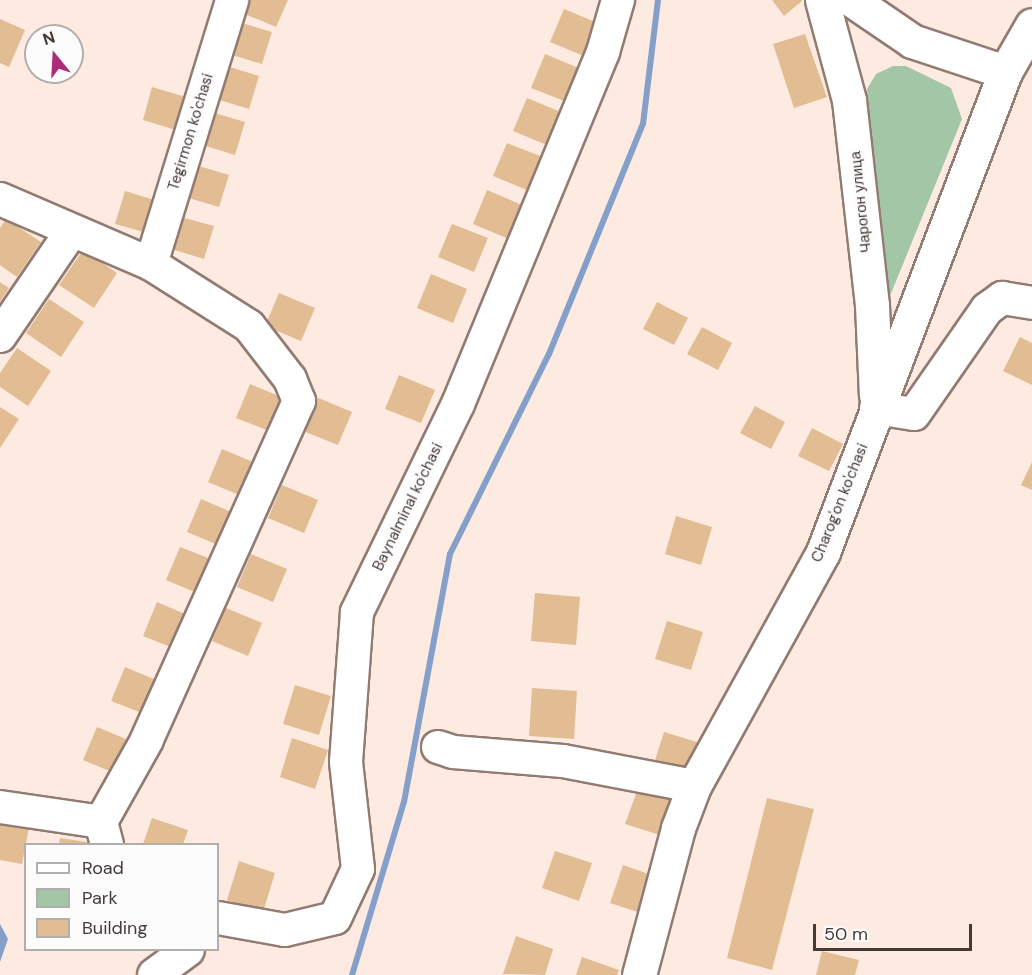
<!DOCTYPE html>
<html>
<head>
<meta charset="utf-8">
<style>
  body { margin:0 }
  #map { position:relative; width:1032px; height:975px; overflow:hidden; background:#fdeae1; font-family:"DM Sans",sans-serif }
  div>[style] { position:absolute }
  .green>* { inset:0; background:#a2c6a6 }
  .water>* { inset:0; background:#839fca }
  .stream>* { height:6px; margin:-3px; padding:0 3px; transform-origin:3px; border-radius:3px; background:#839fca }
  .building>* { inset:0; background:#e2bc92 }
  .roads { filter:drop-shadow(2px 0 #917b72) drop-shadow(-2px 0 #917b72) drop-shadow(0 2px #917b72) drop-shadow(0 -2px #917b72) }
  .minor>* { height:32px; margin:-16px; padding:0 16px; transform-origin:16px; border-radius:16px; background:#fff }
  .major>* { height:33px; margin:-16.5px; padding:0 16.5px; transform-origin:16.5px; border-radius:16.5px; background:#fff }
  span { translate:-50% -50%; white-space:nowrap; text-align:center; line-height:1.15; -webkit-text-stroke:6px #fcfcfc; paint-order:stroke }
  .street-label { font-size:15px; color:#443a36 }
  .legend { position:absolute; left:24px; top:843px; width:195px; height:108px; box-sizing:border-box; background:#fcfcfc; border:2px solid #b2aead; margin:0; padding:8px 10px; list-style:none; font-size:18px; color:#443a36 }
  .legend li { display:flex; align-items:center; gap:12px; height:30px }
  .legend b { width:30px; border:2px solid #b2aead }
  .north { position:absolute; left:24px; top:24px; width:60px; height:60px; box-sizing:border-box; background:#fcfcfc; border:2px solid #b2aead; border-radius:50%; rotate:342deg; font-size:16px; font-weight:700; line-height:24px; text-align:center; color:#443a36 }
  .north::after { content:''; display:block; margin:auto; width:21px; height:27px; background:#ae2c77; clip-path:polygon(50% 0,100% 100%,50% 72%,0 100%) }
  .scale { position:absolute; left:813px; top:924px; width:159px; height:27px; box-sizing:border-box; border:3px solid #443a36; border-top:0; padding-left:8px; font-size:18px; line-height:21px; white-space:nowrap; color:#443a36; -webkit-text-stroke:4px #fcfcfc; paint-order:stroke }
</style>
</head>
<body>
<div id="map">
  <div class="green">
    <i style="clip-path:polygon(893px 66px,906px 66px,951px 88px,962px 119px,890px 296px,867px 89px,876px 74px)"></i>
  </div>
  <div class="water">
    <i style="clip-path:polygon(0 924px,8px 939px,0 962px)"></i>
  </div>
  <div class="stream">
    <i style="left:352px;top:975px;width:181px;rotate:-73.3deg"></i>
    <i style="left:404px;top:802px;width:252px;rotate:-79.5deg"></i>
    <i style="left:450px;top:554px;width:223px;rotate:-63.7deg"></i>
    <i style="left:549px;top:354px;width:248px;rotate:-67.8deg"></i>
    <i style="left:643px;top:124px;width:125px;rotate:-83.1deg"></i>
  </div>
  <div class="building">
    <i style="clip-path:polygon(245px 0,288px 0,276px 27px,240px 12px)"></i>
    <i style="clip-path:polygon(772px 0,801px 0,802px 1px,784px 16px)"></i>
    <i style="clip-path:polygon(564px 9px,600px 24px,586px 57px,550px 42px)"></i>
    <i style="clip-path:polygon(0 19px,25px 30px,9px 67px,0 63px)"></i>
    <i style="clip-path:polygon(235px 21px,272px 32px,262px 64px,225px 53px)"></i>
    <i style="clip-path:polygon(805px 34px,827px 97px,794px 108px,773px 44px)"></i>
    <i style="clip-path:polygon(545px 54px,581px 69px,567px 102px,531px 88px)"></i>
    <i style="clip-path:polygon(223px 65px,259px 76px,249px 109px,213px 98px)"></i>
    <i style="clip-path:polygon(152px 87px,189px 98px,179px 131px,143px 120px)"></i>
    <i style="clip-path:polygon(527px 98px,563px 113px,549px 146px,513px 131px)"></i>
    <i style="clip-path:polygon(208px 111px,245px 122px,235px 155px,199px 144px)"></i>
    <i style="clip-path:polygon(507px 143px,543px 157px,529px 191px,493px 176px)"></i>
    <i style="clip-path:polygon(192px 164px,229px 175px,219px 207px,182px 196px)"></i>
    <i style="clip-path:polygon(487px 190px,522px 205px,509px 239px,473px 224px)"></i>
    <i style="clip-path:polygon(125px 191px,161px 202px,151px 234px,115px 224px)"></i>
    <i style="clip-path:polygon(177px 216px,214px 226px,204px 259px,168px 248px)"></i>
    <i style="clip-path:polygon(6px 219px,41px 242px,17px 277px,0 265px,0 228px)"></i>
    <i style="clip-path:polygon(452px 224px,488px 238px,474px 272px,438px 257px)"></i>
    <i style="clip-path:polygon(83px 250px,117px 273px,94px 308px,59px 285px)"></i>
    <i style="clip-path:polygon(431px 274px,467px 289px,453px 323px,417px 308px)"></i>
    <i style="clip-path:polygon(0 282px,9px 288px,0 302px)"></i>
    <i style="clip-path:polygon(279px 293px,315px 308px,301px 341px,265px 326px)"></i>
    <i style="clip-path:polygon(49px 299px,84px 322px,61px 357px,26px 333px)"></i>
    <i style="clip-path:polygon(657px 302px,688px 318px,674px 345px,643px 329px)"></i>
    <i style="clip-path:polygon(702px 327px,732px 343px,718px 370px,687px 354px)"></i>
    <i style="clip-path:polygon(1020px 337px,1032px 343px,1032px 385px,1003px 371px)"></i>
    <i style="clip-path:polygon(17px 348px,51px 371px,28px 406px,0 387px,0 373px)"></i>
    <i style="clip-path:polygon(399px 375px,435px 390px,421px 423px,385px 409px)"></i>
    <i style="clip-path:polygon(250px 384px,286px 399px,272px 432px,236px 418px)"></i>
    <i style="clip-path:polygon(316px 397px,352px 412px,338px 445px,303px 431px)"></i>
    <i style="clip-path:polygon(755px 406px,785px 422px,771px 449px,740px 433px)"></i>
    <i style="clip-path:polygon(0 407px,19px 419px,0 448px)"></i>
    <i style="clip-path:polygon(812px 428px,843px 444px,829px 471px,798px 456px)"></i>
    <i style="clip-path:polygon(222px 449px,258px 464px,244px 497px,208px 482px)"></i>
    <i style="clip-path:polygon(1032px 462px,1032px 490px,1021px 485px)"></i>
    <i style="clip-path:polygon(282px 485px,318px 500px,304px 533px,268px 518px)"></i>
    <i style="clip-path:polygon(201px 499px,236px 514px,223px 547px,187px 532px)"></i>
    <i style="clip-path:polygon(676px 516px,712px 527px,701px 565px,665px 554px)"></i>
    <i style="clip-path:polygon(180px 547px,216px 561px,202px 595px,166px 580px)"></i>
    <i style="clip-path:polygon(251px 554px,287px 569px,273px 602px,237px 587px)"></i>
    <i style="clip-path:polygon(535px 593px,580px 597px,576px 645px,531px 641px)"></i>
    <i style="clip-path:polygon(157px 602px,192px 617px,178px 650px,143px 636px)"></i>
    <i style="clip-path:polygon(226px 608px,262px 623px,248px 656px,212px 641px)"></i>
    <i style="clip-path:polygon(667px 621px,703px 632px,691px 670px,655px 659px)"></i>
    <i style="clip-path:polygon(125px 667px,161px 682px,147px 715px,111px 701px)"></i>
    <i style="clip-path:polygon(295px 685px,331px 696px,319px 735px,283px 724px)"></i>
    <i style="clip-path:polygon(532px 688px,577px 691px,574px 739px,529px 736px)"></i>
    <i style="clip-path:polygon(97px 727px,133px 742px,119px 775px,83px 760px)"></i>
    <i style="clip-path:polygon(664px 732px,700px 743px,688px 781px,652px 770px)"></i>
    <i style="clip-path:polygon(292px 738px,328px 750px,315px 789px,280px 777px)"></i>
    <i style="clip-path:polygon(639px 786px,676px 799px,663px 836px,625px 824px)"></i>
    <i style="clip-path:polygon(767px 798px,814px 809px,772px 970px,727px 958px)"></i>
    <i style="clip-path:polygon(0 817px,30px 822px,22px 864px,0 860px)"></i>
    <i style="clip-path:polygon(152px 818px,188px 830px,183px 844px,143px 844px)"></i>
    <i style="clip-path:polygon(60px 838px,93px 843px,93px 844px,59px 844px)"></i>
    <i style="clip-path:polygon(555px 851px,592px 863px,579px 901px,542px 888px)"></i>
    <i style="clip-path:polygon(239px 861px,275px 873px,263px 912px,227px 900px)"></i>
    <i style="clip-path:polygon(623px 865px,660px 878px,647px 915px,610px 903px)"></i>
    <i style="clip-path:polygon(516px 936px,553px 949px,545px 975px,503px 974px)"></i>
    <i style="clip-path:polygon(822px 951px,859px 960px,855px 975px,816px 975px)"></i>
    <i style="clip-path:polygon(582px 957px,619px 970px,617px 975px,576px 975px)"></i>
  </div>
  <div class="roads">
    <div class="minor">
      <i style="left:0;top:199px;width:164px;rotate:23.3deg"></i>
      <i style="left:151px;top:264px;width:116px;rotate:32.3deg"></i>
      <i style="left:249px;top:326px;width:67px;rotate:52.3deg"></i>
      <i style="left:290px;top:379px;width:24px;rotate:68deg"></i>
      <i style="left:299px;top:401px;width:372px;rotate:114.2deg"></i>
      <i style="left:147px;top:740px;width:94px;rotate:119.3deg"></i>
      <i style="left:101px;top:822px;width:23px;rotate:75deg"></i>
      <i style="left:151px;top:264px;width:276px;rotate:-72.9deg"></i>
      <i style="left:0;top:336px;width:126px;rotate:-55.7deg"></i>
      <i style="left:876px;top:408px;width:38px;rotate:9deg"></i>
      <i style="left:914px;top:414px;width:128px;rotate:-55.2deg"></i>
      <i style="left:987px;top:309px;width:19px;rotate:-36deg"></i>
      <i style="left:1002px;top:298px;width:30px;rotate:9deg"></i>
      <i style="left:438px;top:747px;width:16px;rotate:18deg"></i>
      <i style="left:453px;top:752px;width:110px;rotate:4.7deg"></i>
      <i style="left:563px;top:761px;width:133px;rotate:10.8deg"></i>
      <i style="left:0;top:807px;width:102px;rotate:8.4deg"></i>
      <i style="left:218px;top:918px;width:68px;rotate:10.2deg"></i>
      <i style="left:285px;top:930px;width:51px;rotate:-13.5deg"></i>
      <i style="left:335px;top:918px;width:54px;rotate:-64.9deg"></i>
      <i style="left:358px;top:869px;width:108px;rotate:-96.4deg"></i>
      <i style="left:346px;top:762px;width:150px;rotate:-85.8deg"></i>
      <i style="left:357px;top:612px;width:231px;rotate:-64.1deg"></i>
      <i style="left:458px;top:404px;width:381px;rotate:-67.6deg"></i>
      <i style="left:603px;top:52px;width:54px;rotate:-73.9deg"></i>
      <i style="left:154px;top:975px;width:42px;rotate:-36.3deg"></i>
    </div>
    <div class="major">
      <i style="left:822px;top:0;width:104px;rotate:74.9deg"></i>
      <i style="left:849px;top:100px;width:206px;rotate:83.6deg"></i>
      <i style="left:872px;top:305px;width:90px;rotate:87.5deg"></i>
      <i style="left:852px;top:0;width:73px;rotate:34.3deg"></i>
      <i style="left:912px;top:41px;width:98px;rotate:18.4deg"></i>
      <i style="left:639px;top:975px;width:152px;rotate:-75.1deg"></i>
      <i style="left:678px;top:828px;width:45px;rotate:-69.1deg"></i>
      <i style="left:694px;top:786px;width:267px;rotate:-61.1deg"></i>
      <i style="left:823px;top:552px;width:513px;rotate:-69.23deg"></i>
      <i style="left:1005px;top:72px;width:54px;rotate:-60.1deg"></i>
    </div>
  </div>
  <div class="street-label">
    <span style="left:191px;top:132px;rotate:-73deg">Tegirmon ko'chasi</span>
    <span style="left:861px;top:202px;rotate:-96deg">Чарогон улица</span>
    <span style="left:840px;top:503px;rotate:-68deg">Charog'on ko'chasi</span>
    <span style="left:408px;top:507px;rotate:-64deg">Baynalminal ko'chasi</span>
  </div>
  <ul class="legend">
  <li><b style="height:8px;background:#fff"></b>Road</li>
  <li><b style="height:16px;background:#a2c6a6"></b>Park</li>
  <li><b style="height:16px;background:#e2bc92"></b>Building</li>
  </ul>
  <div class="north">N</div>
  <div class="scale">50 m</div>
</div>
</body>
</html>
